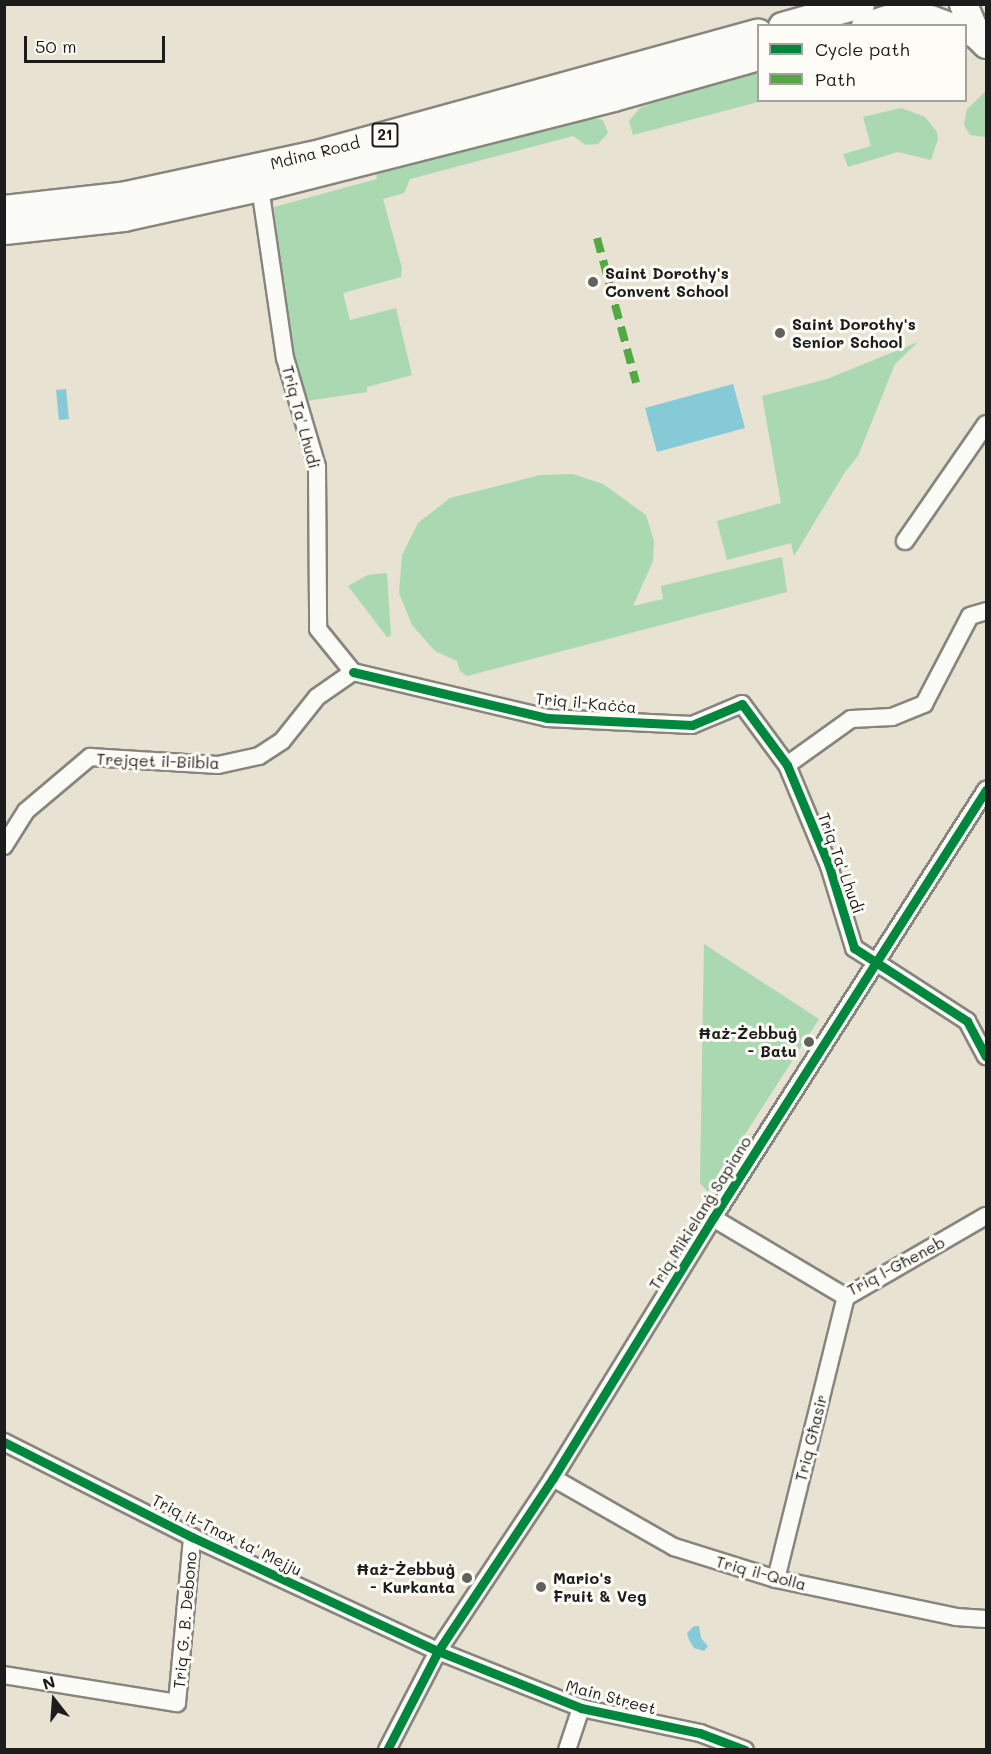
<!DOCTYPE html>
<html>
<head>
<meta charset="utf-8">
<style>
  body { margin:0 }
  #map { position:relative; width:991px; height:1754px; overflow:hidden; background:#e7e2d2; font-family:Mali,sans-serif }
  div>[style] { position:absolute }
  .green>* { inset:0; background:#a9d8b1 }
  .water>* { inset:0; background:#86cad8 }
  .roads { filter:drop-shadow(2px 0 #88857d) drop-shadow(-2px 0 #88857d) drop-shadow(0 2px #88857d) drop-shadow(0 -2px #88857d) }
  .minor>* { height:16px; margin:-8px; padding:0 8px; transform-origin:8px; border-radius:8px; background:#fbfbf8 }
  .trunk>* { height:27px; margin:-13.5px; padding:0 13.5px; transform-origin:13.5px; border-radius:13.5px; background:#fbfbf8 }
  .quiet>* { height:8px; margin-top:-4px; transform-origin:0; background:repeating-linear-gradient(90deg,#52a943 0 15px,transparent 0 23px) }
  .cycleway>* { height:9px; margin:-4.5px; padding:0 4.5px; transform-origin:4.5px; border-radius:4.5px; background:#00873e }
  .dots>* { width:16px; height:16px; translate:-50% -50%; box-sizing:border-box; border:3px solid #fdfcf7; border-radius:50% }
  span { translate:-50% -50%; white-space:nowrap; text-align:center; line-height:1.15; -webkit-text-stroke:6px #fdfcf7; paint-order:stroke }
  .shield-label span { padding:2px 4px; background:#fdfcf7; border:2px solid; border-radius:4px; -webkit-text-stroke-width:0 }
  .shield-label { font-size:15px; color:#1c1c1c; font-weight:700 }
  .street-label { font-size:16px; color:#1c1c1c }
  .poi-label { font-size:16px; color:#1c1c1c; font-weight:700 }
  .left { translate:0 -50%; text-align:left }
  .right { translate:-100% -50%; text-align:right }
  .frame { position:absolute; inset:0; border:6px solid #1c1c1c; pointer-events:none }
  .legend { position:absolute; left:757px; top:24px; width:210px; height:78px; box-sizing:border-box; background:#fdfcf7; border:2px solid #a3a29f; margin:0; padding:8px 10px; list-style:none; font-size:18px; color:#1c1c1c }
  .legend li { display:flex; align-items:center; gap:12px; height:30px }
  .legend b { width:30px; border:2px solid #a3a29f }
  .north { position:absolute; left:24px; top:1670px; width:60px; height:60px; -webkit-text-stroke:4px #fdfcf7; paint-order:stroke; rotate:343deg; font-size:16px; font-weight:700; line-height:24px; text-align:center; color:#1c1c1c }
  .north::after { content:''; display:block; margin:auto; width:21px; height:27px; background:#1c1c1c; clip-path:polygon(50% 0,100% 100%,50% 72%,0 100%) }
  .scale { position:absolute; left:24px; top:36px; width:141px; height:27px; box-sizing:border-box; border:3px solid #1c1c1c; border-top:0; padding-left:8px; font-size:18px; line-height:21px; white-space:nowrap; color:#1c1c1c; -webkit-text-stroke:4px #fdfcf7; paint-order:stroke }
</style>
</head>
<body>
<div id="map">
  <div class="green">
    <i style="clip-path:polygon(758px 70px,758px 100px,762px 101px,633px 135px,629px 121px,640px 108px,690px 88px)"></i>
    <i style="clip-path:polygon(986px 91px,986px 137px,970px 135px,964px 125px,967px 109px)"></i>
    <i style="clip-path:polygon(901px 108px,925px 117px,937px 132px,938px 139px,931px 160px,898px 152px,848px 167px,843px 154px,871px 146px,863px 117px)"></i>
    <i style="clip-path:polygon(588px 117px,603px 120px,608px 133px,598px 144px,586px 145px,573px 136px,410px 179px,404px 193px,383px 199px,402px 268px,401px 277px,343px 293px,350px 320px,396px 308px,412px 375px,367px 387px,367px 392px,306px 401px,290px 352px,274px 207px,377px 179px,376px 174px)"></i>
    <i style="clip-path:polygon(918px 342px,895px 364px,858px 456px,845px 472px,794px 556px,791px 543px,727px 560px,717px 521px,781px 503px,762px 396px,827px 379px)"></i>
    <i style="clip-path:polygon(573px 474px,603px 484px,646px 515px,654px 541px,653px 561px,633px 606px,663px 599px,661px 586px,782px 557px,787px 592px,467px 676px,460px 671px,457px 661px,435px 651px,412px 625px,399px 593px,402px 555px,418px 523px,450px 498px,540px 475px)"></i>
    <i style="clip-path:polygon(387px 573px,391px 636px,387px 637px,348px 586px,368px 575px)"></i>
    <i style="clip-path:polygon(704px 944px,819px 1019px,708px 1192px,700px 1183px)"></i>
  </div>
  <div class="water">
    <i style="clip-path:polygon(733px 384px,745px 428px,657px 452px,645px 408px)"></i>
    <i style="clip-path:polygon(66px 389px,69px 419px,59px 420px,56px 390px)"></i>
    <i style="clip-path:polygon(694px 1626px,699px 1626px,701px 1638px,708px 1646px,704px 1651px,694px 1648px,689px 1640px,687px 1633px)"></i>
  </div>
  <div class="roads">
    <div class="minor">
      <i style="left:260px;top:187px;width:173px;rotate:81.7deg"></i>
      <i style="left:285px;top:358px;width:114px;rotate:73.6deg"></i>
      <i style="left:317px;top:467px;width:162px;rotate:89.6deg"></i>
      <i style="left:318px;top:629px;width:55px;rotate:50.9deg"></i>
      <i style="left:905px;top:541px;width:142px;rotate:-55.3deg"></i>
      <i style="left:353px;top:672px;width:199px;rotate:13.3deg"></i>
      <i style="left:547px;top:718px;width:145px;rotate:2.8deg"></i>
      <i style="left:692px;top:725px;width:54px;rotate:-22.8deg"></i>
      <i style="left:742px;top:704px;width:76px;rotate:53.6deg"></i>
      <i style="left:787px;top:765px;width:109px;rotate:67.4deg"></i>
      <i style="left:829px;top:866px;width:86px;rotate:73deg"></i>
      <i style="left:854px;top:948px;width:135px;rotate:32.9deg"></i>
      <i style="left:967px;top:1021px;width:40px;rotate:62deg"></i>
      <i style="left:787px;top:765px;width:79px;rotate:-35.7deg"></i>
      <i style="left:851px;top:719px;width:41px;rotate:-2.8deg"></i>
      <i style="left:892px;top:717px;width:35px;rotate:-22deg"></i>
      <i style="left:924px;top:704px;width:99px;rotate:-62.4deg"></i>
      <i style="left:970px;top:616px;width:17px;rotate:-17deg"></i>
      <i style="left:4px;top:846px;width:41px;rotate:-57.8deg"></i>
      <i style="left:26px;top:811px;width:84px;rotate:-40.2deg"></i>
      <i style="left:90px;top:757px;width:128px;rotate:3.6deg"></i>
      <i style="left:218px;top:765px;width:42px;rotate:-12.4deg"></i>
      <i style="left:259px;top:756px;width:27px;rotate:-33deg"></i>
      <i style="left:282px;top:741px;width:56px;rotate:-51.5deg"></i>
      <i style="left:317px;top:697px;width:44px;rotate:-34.8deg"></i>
      <i style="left:713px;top:1218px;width:155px;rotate:30.7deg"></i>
      <i style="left:846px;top:1297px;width:162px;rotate:-30.1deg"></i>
      <i style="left:4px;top:1442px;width:211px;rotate:26.8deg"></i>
      <i style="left:192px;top:1537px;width:271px;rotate:24.9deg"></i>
      <i style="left:438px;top:1651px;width:154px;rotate:21.7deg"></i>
      <i style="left:581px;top:1708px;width:122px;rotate:11.9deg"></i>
      <i style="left:700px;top:1733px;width:48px;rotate:20.7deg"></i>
      <i style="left:553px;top:1478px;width:139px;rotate:29.7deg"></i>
      <i style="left:674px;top:1547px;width:107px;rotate:17.4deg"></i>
      <i style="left:776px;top:1579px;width:184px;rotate:11.9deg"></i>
      <i style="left:956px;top:1617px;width:30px;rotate:4deg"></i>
      <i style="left:776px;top:1579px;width:291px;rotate:-76.1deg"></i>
      <i style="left:4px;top:1675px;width:175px;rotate:9.2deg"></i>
      <i style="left:177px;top:1703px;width:167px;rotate:-84.8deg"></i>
      <i style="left:387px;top:1750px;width:111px;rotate:-62.7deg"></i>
      <i style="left:438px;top:1651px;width:208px;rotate:-56.4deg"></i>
      <i style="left:553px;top:1478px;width:305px;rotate:-58.4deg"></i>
      <i style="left:713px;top:1218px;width:508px;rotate:-57.47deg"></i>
      <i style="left:567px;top:1750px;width:44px;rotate:-71.6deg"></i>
    </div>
    <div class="trunk">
      <i style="left:963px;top:4px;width:33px;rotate:67deg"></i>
      <i style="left:976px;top:34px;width:14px;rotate:45deg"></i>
      <i style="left:782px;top:26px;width:81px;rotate:-15.8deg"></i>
      <i style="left:865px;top:26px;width:29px;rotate:-18deg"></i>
      <i style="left:893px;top:17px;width:37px;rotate:3deg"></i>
      <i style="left:930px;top:19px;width:20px;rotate:20deg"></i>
      <i style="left:4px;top:209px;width:123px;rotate:-6.5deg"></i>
      <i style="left:126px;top:195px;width:198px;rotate:-12.2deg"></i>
      <i style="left:320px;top:153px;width:454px;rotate:-15.4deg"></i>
      <i style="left:4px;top:230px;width:120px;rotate:-6.2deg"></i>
      <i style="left:123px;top:217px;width:140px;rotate:-12.4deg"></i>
      <i style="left:260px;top:187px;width:364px;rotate:-14.3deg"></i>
      <i style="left:613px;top:97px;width:151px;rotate:-15.8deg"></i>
    </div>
  </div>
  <div class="quiet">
    <i style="left:597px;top:238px;width:150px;rotate:74.9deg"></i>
  </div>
  <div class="cycleway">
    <i style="left:353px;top:672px;width:199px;rotate:13.3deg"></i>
    <i style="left:547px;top:718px;width:145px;rotate:2.8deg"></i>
    <i style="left:692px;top:725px;width:54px;rotate:-22.8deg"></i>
    <i style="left:742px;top:704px;width:76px;rotate:53.6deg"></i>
    <i style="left:787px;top:765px;width:109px;rotate:67.4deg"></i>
    <i style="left:829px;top:866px;width:86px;rotate:73deg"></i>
    <i style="left:854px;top:948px;width:135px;rotate:32.9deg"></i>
    <i style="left:967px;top:1021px;width:40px;rotate:62deg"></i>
    <i style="left:4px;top:1442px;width:211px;rotate:26.8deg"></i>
    <i style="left:192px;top:1537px;width:271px;rotate:24.9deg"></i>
    <i style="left:438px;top:1651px;width:154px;rotate:21.7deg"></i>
    <i style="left:581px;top:1708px;width:122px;rotate:11.9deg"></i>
    <i style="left:700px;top:1733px;width:48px;rotate:20.7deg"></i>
    <i style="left:387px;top:1750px;width:111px;rotate:-62.7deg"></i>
    <i style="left:438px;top:1651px;width:208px;rotate:-56.4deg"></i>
    <i style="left:553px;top:1478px;width:305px;rotate:-58.4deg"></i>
    <i style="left:713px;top:1218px;width:508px;rotate:-57.47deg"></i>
  </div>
  <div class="dots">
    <i style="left:593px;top:282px;background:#63615c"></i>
    <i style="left:780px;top:333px;background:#63615c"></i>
    <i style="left:809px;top:1042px;background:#63615c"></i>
    <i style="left:467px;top:1578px;background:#63615c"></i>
    <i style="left:541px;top:1587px;background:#63615c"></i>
  </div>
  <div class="shield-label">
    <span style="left:385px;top:135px">21</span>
  </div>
  <div class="street-label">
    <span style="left:315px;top:153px;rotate:-14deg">Mdina Road</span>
    <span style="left:301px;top:417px;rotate:75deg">Triq Ta' Lhudi</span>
    <span style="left:586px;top:703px;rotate:5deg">Triq il-Kaċċa</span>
    <span style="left:158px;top:761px;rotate:2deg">Trejqet il-Bilbla</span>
    <span style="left:841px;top:863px;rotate:70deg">Triq Ta' Lhudi</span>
    <span style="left:700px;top:1213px;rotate:-58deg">Triq Mikielanġ Sapiano</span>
    <span style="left:896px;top:1266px;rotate:-28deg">Triq l-Għeneb</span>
    <span style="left:811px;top:1438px;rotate:-76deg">Triq Għasir</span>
    <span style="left:227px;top:1535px;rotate:26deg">Triq it-Tnax ta' Mejju</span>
    <span style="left:761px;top:1573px;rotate:15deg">Triq il-Qolla</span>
    <span style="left:185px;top:1620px;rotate:-85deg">Triq G. B. Debono</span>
    <span style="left:611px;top:1697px;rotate:15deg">Main Street</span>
  </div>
  <div class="poi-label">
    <span class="left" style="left:605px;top:282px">Saint Dorothy's<br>Convent School</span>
    <span class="left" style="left:792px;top:333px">Saint Dorothy's<br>Senior School</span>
    <span class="right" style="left:797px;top:1042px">Ħaż-Żebbuġ<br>- Batu</span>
    <span class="right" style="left:455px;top:1578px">Ħaż-Żebbuġ<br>- Kurkanta</span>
    <span class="left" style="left:553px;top:1587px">Mario's<br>Fruit &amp; Veg</span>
  </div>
  <div class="frame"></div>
  <ul class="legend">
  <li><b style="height:8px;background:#00873e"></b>Cycle path</li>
  <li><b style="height:8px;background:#52a943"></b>Path</li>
  </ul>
  <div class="north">N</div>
  <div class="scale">50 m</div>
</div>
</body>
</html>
